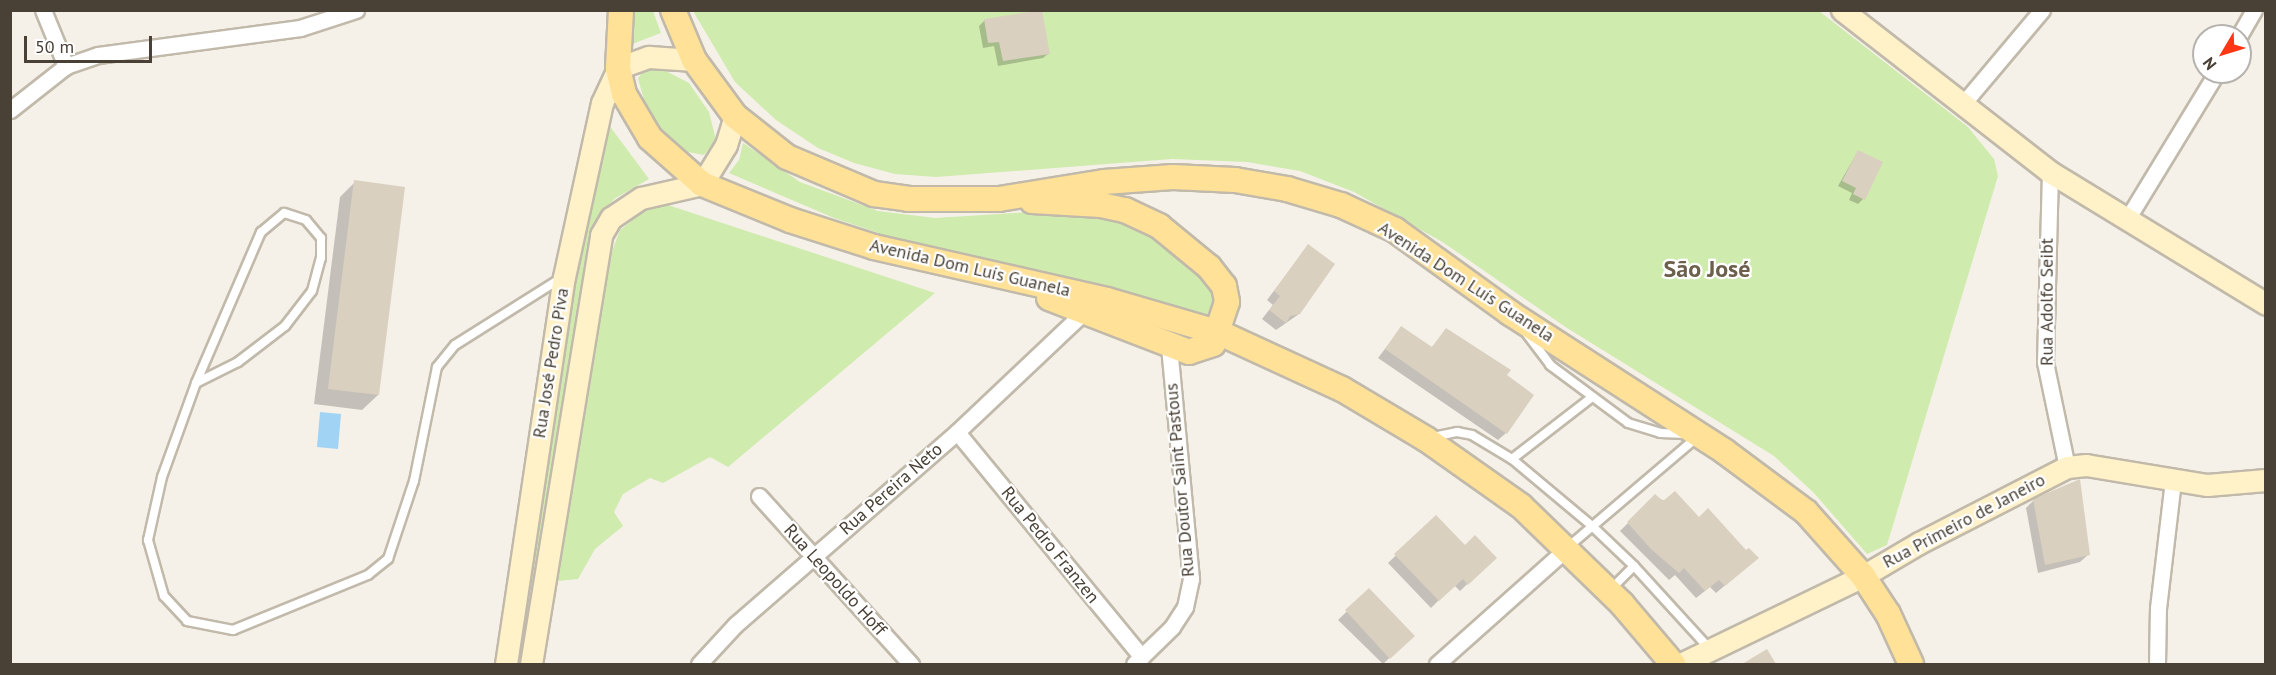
<!DOCTYPE html>
<html>
<head>
<meta charset="utf-8">
<style>
  body { margin:0 }
  #map { position:relative; width:2276px; height:675px; overflow:hidden; background:#f5f1e8; font-family:"PT Sans",sans-serif }
  div>[style] { position:absolute }
  .green>* { inset:0; background:#d0ebae }
  .water>* { inset:0; background:#a1d3f5 }
  .shadow>* { inset:0; background:#0003 }
  .building>* { inset:0; background:#dad0bf }
  .roads { filter:drop-shadow(2px 0 #c1b9aa) drop-shadow(-2px 0 #c1b9aa) drop-shadow(0 2px #c1b9aa) drop-shadow(0 -2px #c1b9aa) }
  .lane>* { height:8px; margin:-4px; padding:0 4px; transform-origin:4px; border-radius:4px; background:#fff }
  .street>* { height:15px; margin:-7.5px; padding:0 7.5px; transform-origin:7.5px; border-radius:7.5px; background:#fff }
  .secondary>* { height:21px; margin:-10.5px; padding:0 10.5px; transform-origin:10.5px; border-radius:10.5px; background:#fff1c8 }
  .primary>* { height:24px; margin:-12px; padding:0 12px; transform-origin:12px; border-radius:12px; background:#ffe197 }
  span { translate:-50% -50%; white-space:nowrap; text-align:center; line-height:1.15; -webkit-text-stroke:4.5px #fff; paint-order:stroke }
  .street-label { font-size:18px; color:#494136 }
  .district-label { font-size:24px; color:#6c5f4c; font-weight:700 }
  .frame { position:absolute; inset:0; border:12px solid #494136; pointer-events:none }
  .north { position:absolute; left:2192px; top:24px; width:60px; height:60px; box-sizing:border-box; background:#fff; border:2px solid #b6b3af; border-radius:50%; rotate:232deg; font-size:16px; font-weight:700; line-height:24px; text-align:center; color:#494136 }
  .north::after { content:''; display:block; margin:auto; width:21px; height:27px; background:#ff3715; clip-path:polygon(50% 0,100% 100%,50% 72%,0 100%) }
  .scale { position:absolute; left:24px; top:36px; width:128px; height:27px; box-sizing:border-box; border:3px solid #494136; border-top:0; padding-left:8px; font-size:18px; line-height:21px; white-space:nowrap; color:#494136; -webkit-text-stroke:4px #fff; paint-order:stroke }
</style>
</head>
<body>
<div id="map">
  <div class="green">
    <i style="clip-path:polygon(630px 11px,653px 11px,661px 33px,627px 46px)"></i>
    <i style="clip-path:polygon(693px 11px,1819px 11px,1968px 127px,1994px 159px,1998px 176px,1887px 545px,1867px 554px,1814px 493px,1774px 456px,1567px 328px,1444px 243px,1354px 192px,1300px 171px,1247px 162px,1172px 159px,936px 177px,895px 174px,854px 163px,818px 148px,776px 120px,735px 82px)"></i>
    <i style="clip-path:polygon(656px 66px,689px 83px,709px 112px,716px 140px,704px 155px,682px 151px,661px 132px,647px 111px,638px 78px,643px 72px)"></i>
    <i style="clip-path:polygon(606px 121px,649px 179px,614px 199px,595px 224px,589px 239px,535px 587px,528px 586px,574px 281px)"></i>
    <i style="clip-path:polygon(743px 143px,800px 182px,878px 211px,935px 218px,1047px 211px,1094px 215px,1131px 226px,1174px 251px,1194px 268px,1216px 297px,1215px 318px,1134px 294px,911px 244px,834px 218px,729px 173px,739px 160px)"></i>
    <i style="clip-path:polygon(668px 205px,935px 293px,728px 467px,710px 457px,663px 483px,650px 478px,623px 494px,614px 512px,623px 526px,595px 549px,578px 579px,558px 581px,605px 270px,620px 230px,648px 208px)"></i>
  </div>
  <div class="water">
    <i style="clip-path:polygon(320px 412px,341px 414px,338px 449px,317px 447px)"></i>
  </div>
  <div class="shadow">
    <i style="clip-path:polygon(985px 20px,1049px 53px,1043px 58px,998px 66px,994px 46px,983px 48px,979px 26px)"></i>
    <i style="clip-path:polygon(1858px 151px,1863px 199px,1858px 204px,1849px 200px,1852px 193px,1838px 186px)"></i>
    <i style="clip-path:polygon(355px 182px,378px 395px,362px 410px,314px 404px,340px 197px)"></i>
    <i style="clip-path:polygon(1308px 246px,1299px 314px,1276px 330px,1262px 319px,1273px 305px,1267px 300px)"></i>
    <i style="clip-path:polygon(1401px 328px,1431px 348px,1447px 330px,1504px 376px,1506px 433px,1498px 440px,1378px 358px)"></i>
    <i style="clip-path:polygon(1655px 496px,1699px 519px,1748px 566px,1716px 593px,1710px 587px,1696px 598px,1675px 575px,1669px 580px,1620px 531px)"></i>
    <i style="clip-path:polygon(2034px 500px,2089px 554px,2080px 562px,2038px 573px,2026px 508px)"></i>
    <i style="clip-path:polygon(1436px 517px,1465px 547px,1495px 558px,1460px 591px,1454px 585px,1431px 608px,1388px 563px)"></i>
    <i style="clip-path:polygon(1369px 590px,1412px 636px,1383px 664px,1338px 620px)"></i>
  </div>
  <div class="building">
    <i style="clip-path:polygon(1042px 10px,1050px 54px,1003px 61px,999px 42px,988px 43px,984px 19px)"></i>
    <i style="clip-path:polygon(1858px 150px,1883px 162px,1865px 200px,1853px 194px,1856px 188px,1842px 181px)"></i>
    <i style="clip-path:polygon(354px 180px,405px 187px,379px 395px,328px 389px)"></i>
    <i style="clip-path:polygon(1308px 244px,1335px 264px,1300px 314px,1290px 316px,1286px 323px,1269px 310px,1280px 296px,1274px 291px)"></i>
    <i style="clip-path:polygon(1401px 326px,1432px 347px,1446px 328px,1511px 370px,1507px 375px,1534px 395px,1507px 434px,1385px 349px)"></i>
    <i style="clip-path:polygon(2080px 479px,2090px 555px,2045px 565px,2033px 499px)"></i>
    <i style="clip-path:polygon(1675px 491px,1699px 517px,1708px 508px,1746px 550px,1749px 548px,1759px 558px,1725px 586px,1719px 580px,1705px 591px,1684px 568px,1679px 573px,1651px 549px,1627px 522px,1655px 494px,1663px 501px)"></i>
    <i style="clip-path:polygon(1436px 515px,1465px 545px,1475px 535px,1497px 558px,1468px 585px,1463px 579px,1439px 601px,1394px 554px)"></i>
    <i style="clip-path:polygon(1369px 588px,1415px 636px,1390px 659px,1345px 610px)"></i>
    <i style="clip-path:polygon(1767px 649px,1776px 664px,1742px 664px)"></i>
  </div>
  <div class="roads">
    <div class="lane">
      <i style="left:1527px;top:334px;width:39px;rotate:53deg"></i>
      <i style="left:1550px;top:365px;width:97px;rotate:36.6deg"></i>
      <i style="left:1628px;top:423px;width:34px;rotate:17deg"></i>
      <i style="left:1660px;top:433px;width:26px;rotate:2deg"></i>
      <i style="left:196px;top:383px;width:47px;rotate:-26.6deg"></i>
      <i style="left:238px;top:362px;width:59px;rotate:-37.5deg"></i>
      <i style="left:285px;top:326px;width:44px;rotate:-52.4deg"></i>
      <i style="left:312px;top:291px;width:34px;rotate:-75deg"></i>
      <i style="left:321px;top:258px;width:20px;rotate:-90deg"></i>
      <i style="left:321px;top:238px;width:23px;rotate:-130deg"></i>
      <i style="left:306px;top:220px;width:23px;rotate:-162deg"></i>
      <i style="left:284px;top:213px;width:30px;rotate:140deg"></i>
      <i style="left:261px;top:232px;width:164px;rotate:113.3deg"></i>
      <i style="left:196px;top:383px;width:100px;rotate:109.9deg"></i>
      <i style="left:162px;top:477px;width:65px;rotate:102.5deg"></i>
      <i style="left:148px;top:540px;width:58px;rotate:74.1deg"></i>
      <i style="left:164px;top:596px;width:34px;rotate:47deg"></i>
      <i style="left:187px;top:621px;width:47px;rotate:11.1deg"></i>
      <i style="left:233px;top:630px;width:146px;rotate:-22.2deg"></i>
      <i style="left:368px;top:575px;width:26px;rotate:-39deg"></i>
      <i style="left:388px;top:559px;width:82px;rotate:-71.6deg"></i>
      <i style="left:414px;top:481px;width:116px;rotate:-78.6deg"></i>
      <i style="left:437px;top:367px;width:28px;rotate:-51deg"></i>
      <i style="left:455px;top:345px;width:124px;rotate:-32.2deg"></i>
      <i style="left:1433px;top:437px;width:25px;rotate:-12deg"></i>
      <i style="left:1457px;top:432px;width:15px;rotate:11deg"></i>
      <i style="left:1472px;top:435px;width:47px;rotate:31deg"></i>
      <i style="left:1512px;top:459px;width:104px;rotate:39.9deg"></i>
      <i style="left:1592px;top:526px;width:58px;rotate:43.6deg"></i>
      <i style="left:1634px;top:566px;width:34px;rotate:135deg"></i>
      <i style="left:1512px;top:459px;width:100px;rotate:-37.7deg"></i>
      <i style="left:1568px;top:547px;width:168px;rotate:-40.4deg"></i>
      <i style="left:1634px;top:566px;width:111px;rotate:47.6deg"></i>
    </div>
    <div class="street">
      <i style="left:43px;top:10px;width:61px;rotate:67.7deg"></i>
      <i style="left:2239px;top:36px;width:30px;rotate:-60deg"></i>
      <i style="left:1962px;top:105px;width:124px;rotate:-49.9deg"></i>
      <i style="left:10px;top:110px;width:71px;rotate:-38.2deg"></i>
      <i style="left:66px;top:66px;width:34px;rotate:-19deg"></i>
      <i style="left:98px;top:55px;width:204px;rotate:-7.6deg"></i>
      <i style="left:300px;top:28px;width:59px;rotate:-17.8deg"></i>
      <i style="left:2050px;top:172px;width:190px;rotate:91.5deg"></i>
      <i style="left:2045px;top:362px;width:107px;rotate:78.2deg"></i>
      <i style="left:2126px;top:221px;width:175px;rotate:-58.6deg"></i>
      <i style="left:957px;top:432px;width:291px;rotate:50.6deg"></i>
      <i style="left:759px;top:496px;width:227px;rotate:47.9deg"></i>
      <i style="left:699px;top:664px;width:53px;rotate:-47.3deg"></i>
      <i style="left:735px;top:625px;width:294px;rotate:-41deg"></i>
      <i style="left:957px;top:432px;width:173px;rotate:-43.4deg"></i>
      <i style="left:1134px;top:664px;width:53px;rotate:-44.2deg"></i>
      <i style="left:1172px;top:627px;width:24px;rotate:-57deg"></i>
      <i style="left:1185px;top:607px;width:29px;rotate:-78deg"></i>
      <i style="left:1191px;top:579px;width:233px;rotate:-95.4deg"></i>
      <i style="left:1437px;top:664px;width:171px;rotate:-41.7deg"></i>
      <i style="left:2157px;top:664px;width:56px;rotate:-89deg"></i>
      <i style="left:2158px;top:608px;width:128px;rotate:-83.3deg"></i>
    </div>
    <div class="secondary">
      <i style="left:1842px;top:10px;width:264px;rotate:37.9deg"></i>
      <i style="left:2050px;top:172px;width:253px;rotate:31.4deg"></i>
      <i style="left:506px;top:664px;width:391px;rotate:-81.5deg"></i>
      <i style="left:564px;top:277px;width:178px;rotate:-77.7deg"></i>
      <i style="left:602px;top:103px;width:38px;rotate:-65deg"></i>
      <i style="left:618px;top:68px;width:33px;rotate:-20deg"></i>
      <i style="left:649px;top:57px;width:45px;rotate:3.8deg"></i>
      <i style="left:531px;top:664px;width:435px;rotate:-80.7deg"></i>
      <i style="left:601px;top:235px;width:20px;rotate:-60deg"></i>
      <i style="left:611px;top:218px;width:36px;rotate:-34deg"></i>
      <i style="left:641px;top:198px;width:63px;rotate:-12.9deg"></i>
      <i style="left:702px;top:184px;width:46px;rotate:-58.4deg"></i>
      <i style="left:726px;top:145px;width:30px;rotate:-73deg"></i>
      <i style="left:1681px;top:664px;width:202px;rotate:-25.8deg"></i>
      <i style="left:1863px;top:576px;width:65px;rotate:-30.5deg"></i>
      <i style="left:1919px;top:543px;width:166px;rotate:-27.2deg"></i>
      <i style="left:2067px;top:467px;width:19px;rotate:-6deg"></i>
      <i style="left:2086px;top:465px;width:123px;rotate:9.4deg"></i>
      <i style="left:2207px;top:485px;width:59px;rotate:-4.8deg"></i>
    </div>
    <div class="primary">
      <i style="left:621px;top:10px;width:58px;rotate:93deg"></i>
      <i style="left:618px;top:68px;width:27px;rotate:77deg"></i>
      <i style="left:624px;top:94px;width:51px;rotate:59.4deg"></i>
      <i style="left:650px;top:138px;width:69px;rotate:41.5deg"></i>
      <i style="left:702px;top:184px;width:95px;rotate:22.2deg"></i>
      <i style="left:790px;top:220px;width:88px;rotate:17.8deg"></i>
      <i style="left:874px;top:247px;width:239px;rotate:12.8deg"></i>
      <i style="left:1107px;top:300px;width:118px;rotate:16.3deg"></i>
      <i style="left:1220px;top:333px;width:134px;rotate:24.7deg"></i>
      <i style="left:1342px;top:389px;width:98px;rotate:30.8deg"></i>
      <i style="left:1426px;top:439px;width:116px;rotate:35.2deg"></i>
      <i style="left:1521px;top:506px;width:141px;rotate:44.1deg"></i>
      <i style="left:1622px;top:604px;width:79px;rotate:49.6deg"></i>
      <i style="left:673px;top:10px;width:54px;rotate:67.2deg"></i>
      <i style="left:694px;top:60px;width:69px;rotate:53.8deg"></i>
      <i style="left:735px;top:116px;width:66px;rotate:38.3deg"></i>
      <i style="left:787px;top:157px;width:95px;rotate:23deg"></i>
      <i style="left:874px;top:194px;width:34px;rotate:8deg"></i>
      <i style="left:908px;top:199px;width:91px"></i>
      <i style="left:999px;top:199px;width:106px;rotate:-9.2deg"></i>
      <i style="left:1104px;top:182px;width:69px;rotate:-4.1deg"></i>
      <i style="left:1173px;top:177px;width:62px;rotate:2.8deg"></i>
      <i style="left:1235px;top:180px;width:53px;rotate:9.8deg"></i>
      <i style="left:1287px;top:189px;width:56px;rotate:16.5deg"></i>
      <i style="left:1341px;top:205px;width:60px;rotate:24.8deg"></i>
      <i style="left:1395px;top:230px;width:142px;rotate:35.8deg"></i>
      <i style="left:1510px;top:313px;width:255px;rotate:32.8deg"></i>
      <i style="left:1724px;top:451px;width:102px;rotate:36.6deg"></i>
      <i style="left:1806px;top:512px;width:86px;rotate:48.3deg"></i>
      <i style="left:1863px;top:576px;width:45px;rotate:56.7deg"></i>
      <i style="left:1888px;top:614px;width:55px;rotate:65.3deg"></i>
      <i style="left:1032px;top:201px;width:69px;rotate:3.3deg"></i>
      <i style="left:1101px;top:205px;width:25px;rotate:12deg"></i>
      <i style="left:1125px;top:210px;width:38px;rotate:25deg"></i>
      <i style="left:1159px;top:226px;width:65px;rotate:39.4deg"></i>
      <i style="left:1209px;top:267px;width:24px;rotate:52deg"></i>
      <i style="left:1224px;top:286px;width:16px;rotate:79deg"></i>
      <i style="left:1227px;top:302px;width:44px;rotate:108.4deg"></i>
      <i style="left:1213px;top:344px;width:25px;rotate:162deg"></i>
      <i style="left:1189px;top:352px;width:150px;rotate:-158.9deg"></i>
    </div>
  </div>
  <div class="street-label">
    <span style="left:970px;top:268px;rotate:13deg">Avenida Dom Luís Guanela</span>
    <span style="left:1466px;top:282px;rotate:33deg">Avenida Dom Luís Guanela</span>
    <span style="left:2047px;top:302px;rotate:-90deg">Rua Adolfo Seibt</span>
    <span style="left:551px;top:363px;rotate:-81deg">Rua José Pedro Piva</span>
    <span style="left:1180px;top:480px;rotate:-95deg">Rua Doutor Saint Pastous</span>
    <span style="left:891px;top:489px;rotate:-41deg">Rua Pereira Neto</span>
    <span style="left:1964px;top:521px;rotate:-28deg">Rua Primeiro de Janeiro</span>
    <span style="left:1050px;top:545px;rotate:51deg">Rua Pedro Franzen</span>
    <span style="left:835px;top:580px;rotate:48deg">Rua Leopoldo Hoff</span>
  </div>
  <div class="district-label">
    <span style="left:1707px;top:269px">São José</span>
  </div>
  <div class="frame"></div>
  <div class="north">N</div>
  <div class="scale">50 m</div>
</div>
</body>
</html>
